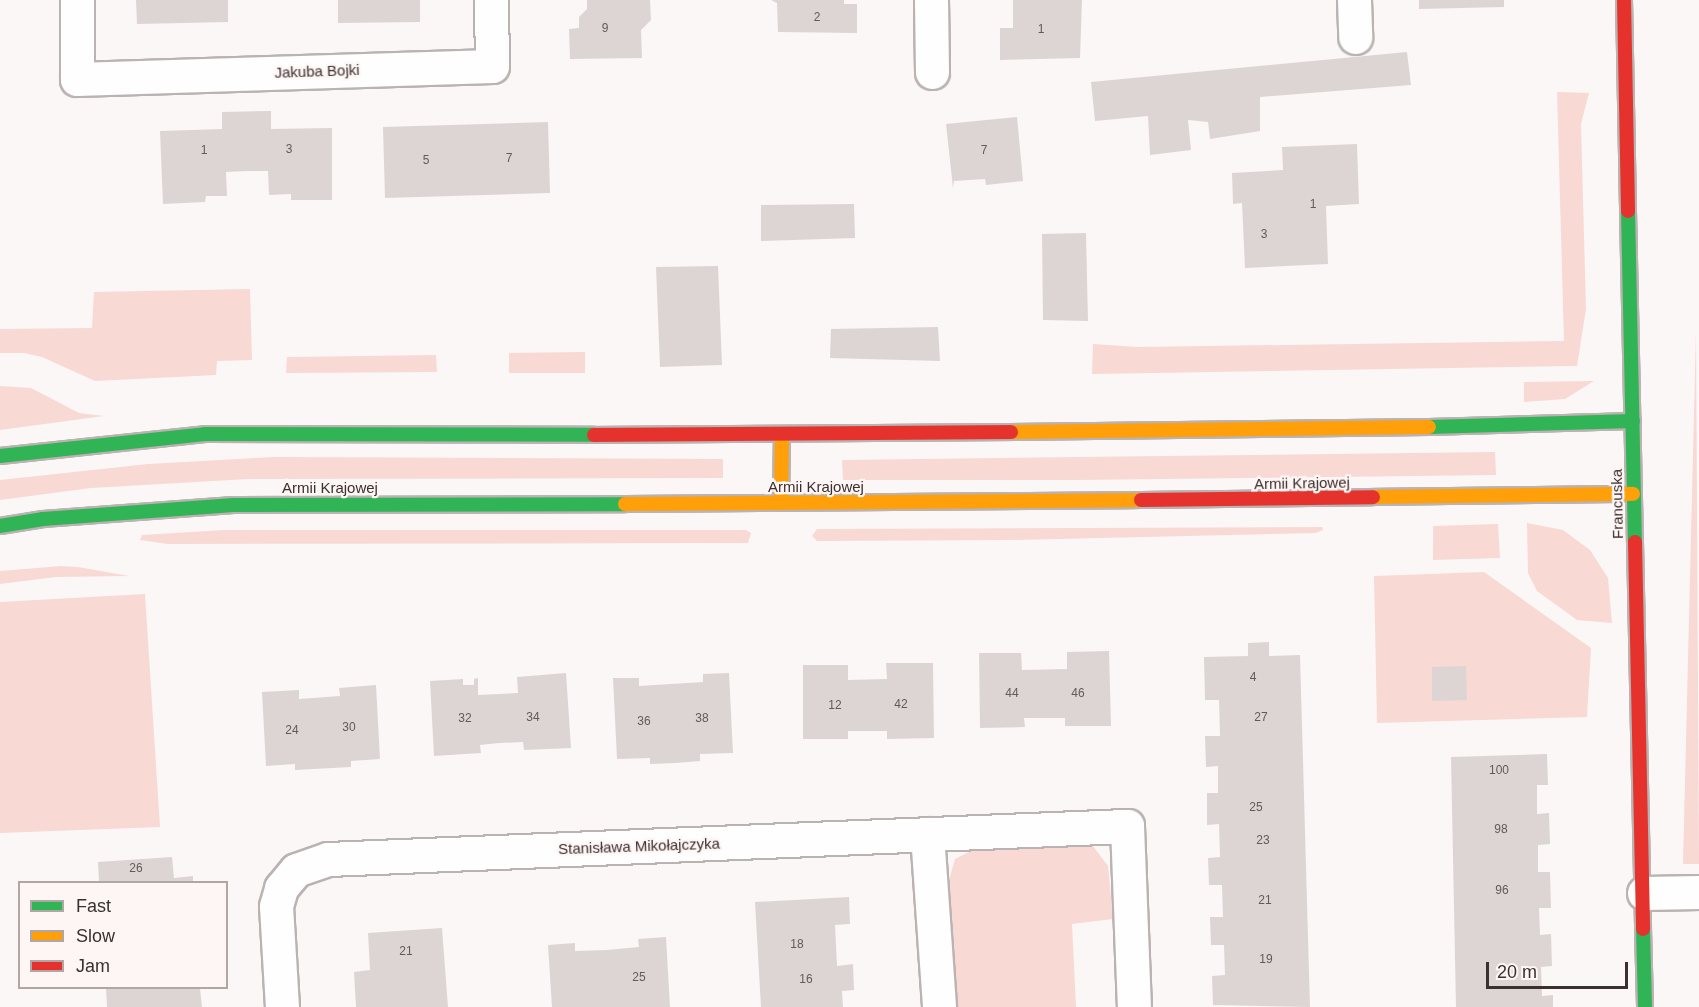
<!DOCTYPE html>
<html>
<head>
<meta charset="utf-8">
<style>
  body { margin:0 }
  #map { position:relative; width:1699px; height:1007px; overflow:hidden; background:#fbf7f7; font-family:Arial,sans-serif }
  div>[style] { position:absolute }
  .green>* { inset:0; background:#f8d9d3 }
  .building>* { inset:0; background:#ddd5d4 }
  .roads { filter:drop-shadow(2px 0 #bab3b2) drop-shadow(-2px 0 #bab3b2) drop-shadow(0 2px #bab3b2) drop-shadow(0 -2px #bab3b2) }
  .street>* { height:33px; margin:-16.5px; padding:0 16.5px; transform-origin:16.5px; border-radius:16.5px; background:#fefefe }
  .fast>* { height:14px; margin:-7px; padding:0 7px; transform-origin:7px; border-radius:7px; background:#30b455 }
  .slow>* { height:14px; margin:-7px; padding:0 7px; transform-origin:7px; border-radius:7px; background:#ff9f0a }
  .jam>* { height:14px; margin:-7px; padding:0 7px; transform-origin:7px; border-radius:7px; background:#e5322d }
  span { translate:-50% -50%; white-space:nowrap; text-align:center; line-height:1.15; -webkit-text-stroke:4.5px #fdf6f5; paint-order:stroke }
  .number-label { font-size:12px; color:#645958 }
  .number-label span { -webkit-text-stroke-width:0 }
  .street-label { font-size:15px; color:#3c302e }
  .legend { position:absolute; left:18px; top:881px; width:210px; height:108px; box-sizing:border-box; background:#fdf6f5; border:2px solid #b0a7a5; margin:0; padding:8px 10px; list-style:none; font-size:18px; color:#3c302e }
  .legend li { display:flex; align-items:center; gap:12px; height:30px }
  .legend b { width:30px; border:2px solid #b0a7a5 }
  .scale { position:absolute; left:1486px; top:962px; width:142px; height:27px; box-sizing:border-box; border:3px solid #3c302e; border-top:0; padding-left:8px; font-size:18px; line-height:21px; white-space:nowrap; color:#3c302e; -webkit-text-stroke:4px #fdf6f5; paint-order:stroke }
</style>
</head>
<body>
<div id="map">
  <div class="green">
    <i style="clip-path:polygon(1557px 92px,1589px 93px,1581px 124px,1586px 309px,1577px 366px,1092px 374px,1093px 344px,1137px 347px,1564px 341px)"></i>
    <i style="clip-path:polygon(250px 289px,252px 360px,217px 361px,216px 375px,95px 381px,42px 357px,24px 353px,0 353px,0 329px,92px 328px,94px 292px)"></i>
    <i style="clip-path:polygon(1696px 332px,1699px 864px,1683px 864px)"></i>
    <i style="clip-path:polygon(585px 352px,585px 373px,509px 373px,509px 353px)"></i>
    <i style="clip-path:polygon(436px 355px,437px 372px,286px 373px,287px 357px)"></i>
    <i style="clip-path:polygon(1594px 381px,1565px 399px,1524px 402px,1524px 382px)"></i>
    <i style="clip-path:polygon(0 386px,31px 388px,79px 413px,104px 416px,0 430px)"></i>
    <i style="clip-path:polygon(1495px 452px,1496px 475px,1074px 480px,843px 480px,842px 460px)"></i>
    <i style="clip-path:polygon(274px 457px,723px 459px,723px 478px,249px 479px,91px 488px,0 500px,0 480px,148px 464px)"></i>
    <i style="clip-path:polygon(1527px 523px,1563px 530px,1590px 550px,1608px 578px,1612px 623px,1577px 620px,1537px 591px,1528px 573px)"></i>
    <i style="clip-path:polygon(1498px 524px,1500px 558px,1433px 560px,1433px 526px)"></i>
    <i style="clip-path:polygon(1322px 527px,1323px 530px,1316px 533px,1011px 540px,817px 541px,812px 536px,817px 529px)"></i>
    <i style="clip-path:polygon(224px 530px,746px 530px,751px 533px,748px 543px,168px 544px,140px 540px,142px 535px)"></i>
    <i style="clip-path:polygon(61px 566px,78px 567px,129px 576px,56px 577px,0 584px,0 571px)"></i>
    <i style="clip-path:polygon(1484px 572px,1591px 648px,1587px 717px,1377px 723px,1374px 576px)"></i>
    <i style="clip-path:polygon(145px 594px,160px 827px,0 833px,0 602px)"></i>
    <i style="clip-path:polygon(1081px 843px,1093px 846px,1108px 866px,1113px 919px,1072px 924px,1076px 1007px,957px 1007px,948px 884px,955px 859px,979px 847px)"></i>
  </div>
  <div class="building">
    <i style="clip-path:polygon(136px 0,228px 0,228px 22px,137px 24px)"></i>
    <i style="clip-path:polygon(338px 0,420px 0,420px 22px,338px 23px)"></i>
    <i style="clip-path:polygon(587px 0,650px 0,651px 20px,641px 30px,642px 58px,570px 59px,569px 29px,579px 28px,579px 17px,587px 9px)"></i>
    <i style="clip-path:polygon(771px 0,844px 0,844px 4px,857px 4px,857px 33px,778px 32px,777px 3px)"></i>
    <i style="clip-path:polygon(1013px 0,1082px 0,1080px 58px,1000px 60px,1000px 28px,1013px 28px)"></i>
    <i style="clip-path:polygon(1419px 0,1504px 0,1504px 7px,1419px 9px)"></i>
    <i style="clip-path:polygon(1407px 52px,1411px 85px,1260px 97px,1260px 131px,1210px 139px,1208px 122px,1188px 120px,1191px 150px,1150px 155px,1148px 116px,1095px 121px,1091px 82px)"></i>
    <i style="clip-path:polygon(271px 111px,271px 129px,332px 128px,332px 200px,291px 200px,291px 194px,269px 195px,268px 171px,248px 171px,226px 172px,227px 196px,206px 196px,205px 202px,163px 204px,160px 131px,222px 129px,222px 112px)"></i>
    <i style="clip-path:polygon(1017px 117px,1023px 181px,986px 185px,985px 179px,954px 181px,953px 188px,946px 124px)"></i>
    <i style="clip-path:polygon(548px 122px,550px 193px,385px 198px,383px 127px)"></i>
    <i style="clip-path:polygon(1357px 144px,1359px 204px,1326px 206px,1328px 264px,1245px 268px,1242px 203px,1233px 204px,1232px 173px,1283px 170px,1282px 147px)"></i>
    <i style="clip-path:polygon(854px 204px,855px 238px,761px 241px,761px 205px)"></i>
    <i style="clip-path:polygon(1086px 233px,1088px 321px,1043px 320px,1042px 234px)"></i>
    <i style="clip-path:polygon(718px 266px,722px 365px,660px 367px,656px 267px)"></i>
    <i style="clip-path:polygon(938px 327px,940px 361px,830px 358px,831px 329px)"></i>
    <i style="clip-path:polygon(1269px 642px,1269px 656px,1300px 655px,1310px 1007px,1213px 1005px,1212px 976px,1225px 975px,1224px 945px,1211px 945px,1210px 917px,1223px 917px,1222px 885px,1209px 885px,1208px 858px,1220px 857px,1219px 824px,1207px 825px,1207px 793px,1218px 793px,1218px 766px,1206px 767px,1205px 736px,1220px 736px,1219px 700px,1205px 700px,1204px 657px,1248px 656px,1248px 643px)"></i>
    <i style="clip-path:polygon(1109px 651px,1111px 726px,1065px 726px,1065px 718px,1024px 718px,1025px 727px,980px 728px,979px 653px,1021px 653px,1022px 670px,1067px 669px,1067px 652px)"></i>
    <i style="clip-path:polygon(886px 663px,933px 663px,934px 738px,887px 739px,887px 731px,848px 731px,848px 739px,803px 739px,803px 665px,848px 665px,848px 680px,887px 679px)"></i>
    <i style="clip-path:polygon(1466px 666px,1467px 700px,1432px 701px,1432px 667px)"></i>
    <i style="clip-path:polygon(566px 673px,571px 748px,524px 750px,523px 742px,499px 743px,480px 745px,481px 753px,434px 756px,430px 681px,463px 679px,463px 685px,474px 685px,474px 679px,478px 678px,478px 695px,518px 693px,517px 677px)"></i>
    <i style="clip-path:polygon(729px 673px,733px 753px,700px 754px,700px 761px,675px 763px,650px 764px,650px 758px,617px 759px,613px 678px,639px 678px,639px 686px,703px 682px,703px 674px)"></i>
    <i style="clip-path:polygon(376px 685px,380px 759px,351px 761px,351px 767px,295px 770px,295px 764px,266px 766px,262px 692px,299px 690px,299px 699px,340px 696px,339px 688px)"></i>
    <i style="clip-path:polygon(1547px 754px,1548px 785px,1537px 785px,1537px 814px,1549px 813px,1550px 844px,1538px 845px,1538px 872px,1550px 872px,1551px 908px,1539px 908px,1540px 935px,1551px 934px,1552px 966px,1541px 967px,1542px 996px,1553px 995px,1553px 1007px,1456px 1007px,1451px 757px)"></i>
    <i style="clip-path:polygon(172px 857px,174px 878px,193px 876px,193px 882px,99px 882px,98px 862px)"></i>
    <i style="clip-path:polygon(849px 897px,850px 924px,835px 925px,837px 966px,853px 964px,854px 990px,842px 991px,843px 1007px,761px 1007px,755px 902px)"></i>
    <i style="clip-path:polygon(442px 928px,448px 1007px,356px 1007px,354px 972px,370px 970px,368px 933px)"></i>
    <i style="clip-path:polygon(666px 937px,670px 1007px,552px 1007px,548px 945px,575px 943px,575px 951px,607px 950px,639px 947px,638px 939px)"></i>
    <i style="clip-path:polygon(106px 988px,200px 988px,202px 1007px,107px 1007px)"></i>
  </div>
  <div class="roads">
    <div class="street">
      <i style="left:77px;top:0;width:79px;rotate:90deg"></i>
      <i style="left:77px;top:79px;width:415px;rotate:-1.8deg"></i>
      <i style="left:492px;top:66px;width:66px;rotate:-90.9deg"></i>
      <i style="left:931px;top:0;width:72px;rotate:89.2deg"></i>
      <i style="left:1354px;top:0;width:37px;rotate:88deg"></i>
      <i style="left:927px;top:834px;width:173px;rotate:86deg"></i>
      <i style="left:1644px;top:893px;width:55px;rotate:-1deg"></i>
      <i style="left:282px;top:1007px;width:101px;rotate:-93.4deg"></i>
      <i style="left:276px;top:906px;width:19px;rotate:-74deg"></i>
      <i style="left:281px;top:888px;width:23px;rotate:-50deg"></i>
      <i style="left:296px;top:870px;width:34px;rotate:-19deg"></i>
      <i style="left:328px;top:859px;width:800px;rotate:-2.37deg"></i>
      <i style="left:1127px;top:826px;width:181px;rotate:87.8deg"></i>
    </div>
    <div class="fast">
      <i style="left:1628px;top:211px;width:331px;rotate:88.8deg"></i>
      <i style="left:1429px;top:427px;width:204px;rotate:-1.7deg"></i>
      <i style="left:0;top:456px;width:206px;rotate:-6.1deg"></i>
      <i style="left:205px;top:434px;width:389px;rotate:0.1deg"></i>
      <i style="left:0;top:526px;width:44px;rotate:-9.2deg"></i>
      <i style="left:43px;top:519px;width:191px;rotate:-4.2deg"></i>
      <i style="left:233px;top:505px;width:392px;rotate:-0.1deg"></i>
      <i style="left:1643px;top:929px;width:78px;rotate:88.5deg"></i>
    </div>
    <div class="slow">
      <i style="left:1011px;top:432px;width:418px;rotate:-0.7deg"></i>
      <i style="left:1373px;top:497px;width:260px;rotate:-0.7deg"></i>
      <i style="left:781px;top:503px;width:68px;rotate:-89.2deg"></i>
      <i style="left:625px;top:504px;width:516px;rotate:-0.44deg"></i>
    </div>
    <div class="jam">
      <i style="left:1624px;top:0;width:211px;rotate:88.9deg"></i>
      <i style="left:594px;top:435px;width:417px;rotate:-0.4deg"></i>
      <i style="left:1141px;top:500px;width:232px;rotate:-0.7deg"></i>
      <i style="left:1635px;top:542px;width:387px;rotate:88.8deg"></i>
    </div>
  </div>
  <div class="number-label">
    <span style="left:817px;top:18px">2</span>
    <span style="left:605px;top:29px">9</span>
    <span style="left:1041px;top:30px">1</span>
    <span style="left:289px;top:150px">3</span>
    <span style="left:204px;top:151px">1</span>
    <span style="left:984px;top:151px">7</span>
    <span style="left:509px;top:159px">7</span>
    <span style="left:426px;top:161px">5</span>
    <span style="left:1313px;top:205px">1</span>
    <span style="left:1264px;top:235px">3</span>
    <span style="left:1253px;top:678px">4</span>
    <span style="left:1012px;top:694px">44</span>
    <span style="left:1078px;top:694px">46</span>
    <span style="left:901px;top:705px">42</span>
    <span style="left:835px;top:706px">12</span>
    <span style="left:533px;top:718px">34</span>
    <span style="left:1261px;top:718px">27</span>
    <span style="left:465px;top:719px">32</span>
    <span style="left:702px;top:719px">38</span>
    <span style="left:644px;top:722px">36</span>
    <span style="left:349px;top:728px">30</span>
    <span style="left:292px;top:731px">24</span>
    <span style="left:1499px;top:771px">100</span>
    <span style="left:1256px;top:808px">25</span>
    <span style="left:1501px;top:830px">98</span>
    <span style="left:1263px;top:841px">23</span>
    <span style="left:136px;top:869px">26</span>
    <span style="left:1502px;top:891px">96</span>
    <span style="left:1265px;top:901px">21</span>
    <span style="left:797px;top:945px">18</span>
    <span style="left:406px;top:952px">21</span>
    <span style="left:1266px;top:960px">19</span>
    <span style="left:639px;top:978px">25</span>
    <span style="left:806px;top:980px">16</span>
  </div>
  <div class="street-label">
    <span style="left:317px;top:71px;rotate:-2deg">Jakuba Bojki</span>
    <span style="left:1302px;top:483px;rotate:-1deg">Armii Krajowej</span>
    <span style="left:816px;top:487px">Armii Krajowej</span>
    <span style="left:330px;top:488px">Armii Krajowej</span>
    <span style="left:1617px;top:504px;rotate:-91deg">Francuska</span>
    <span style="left:639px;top:846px;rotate:-2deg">Stanisława Mikołajczyka</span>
  </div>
  <ul class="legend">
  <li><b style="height:8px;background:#30b455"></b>Fast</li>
  <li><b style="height:8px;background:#ff9f0a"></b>Slow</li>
  <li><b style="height:8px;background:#e5322d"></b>Jam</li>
  </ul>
  <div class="scale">20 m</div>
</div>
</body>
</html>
